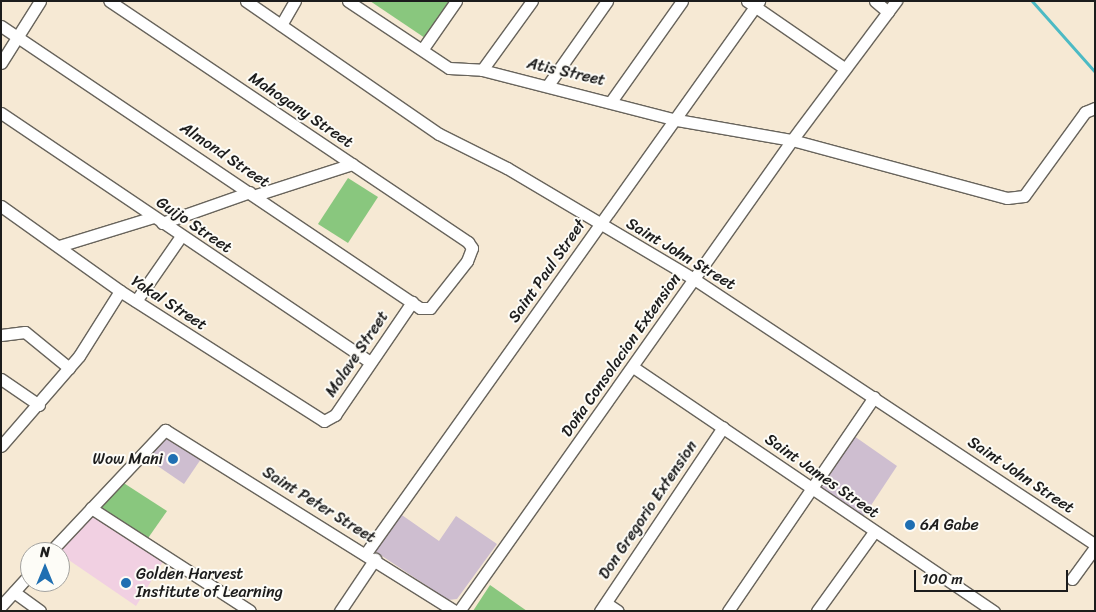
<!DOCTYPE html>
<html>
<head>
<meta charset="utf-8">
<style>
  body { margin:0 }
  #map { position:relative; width:1096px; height:612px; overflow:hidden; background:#f6e9d4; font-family:Sriracha,sans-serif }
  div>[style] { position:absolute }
  .built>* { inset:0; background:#f1d0e2 }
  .industrial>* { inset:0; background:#cebed0 }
  .green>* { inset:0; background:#89c77e }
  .stream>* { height:3px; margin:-1.5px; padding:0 1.5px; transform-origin:1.5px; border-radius:1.5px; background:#4cbac4 }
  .roads { filter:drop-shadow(1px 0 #68645c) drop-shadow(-1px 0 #68645c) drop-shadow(0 1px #68645c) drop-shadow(0 -1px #68645c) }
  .minor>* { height:11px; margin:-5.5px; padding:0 5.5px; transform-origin:5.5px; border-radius:5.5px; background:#fff }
  .dots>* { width:14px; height:14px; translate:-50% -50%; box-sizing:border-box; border:2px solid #fdfcf7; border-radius:50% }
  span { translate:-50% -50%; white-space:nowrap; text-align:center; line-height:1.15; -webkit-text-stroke:4px #fdfcf7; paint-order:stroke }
  .street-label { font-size:16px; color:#1c1c1c }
  .poi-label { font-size:16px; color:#1c1c1c }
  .right { translate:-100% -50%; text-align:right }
  .left { translate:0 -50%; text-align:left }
  .frame { position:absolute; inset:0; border:2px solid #1c1c1c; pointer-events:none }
  .north { position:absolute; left:20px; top:542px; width:50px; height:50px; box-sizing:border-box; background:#fdfcf7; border:1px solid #a3a29f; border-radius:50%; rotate:0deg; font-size:14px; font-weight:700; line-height:20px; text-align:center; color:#1c1c1c }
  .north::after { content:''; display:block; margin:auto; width:18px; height:22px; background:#1f6fb2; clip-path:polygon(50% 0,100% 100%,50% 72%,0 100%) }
  .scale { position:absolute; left:914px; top:570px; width:154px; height:22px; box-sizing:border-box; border:2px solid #1c1c1c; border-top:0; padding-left:6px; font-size:15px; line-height:18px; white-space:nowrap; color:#1c1c1c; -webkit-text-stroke:4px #fdfcf7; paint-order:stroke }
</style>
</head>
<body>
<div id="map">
  <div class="built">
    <i style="clip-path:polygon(95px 516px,164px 560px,136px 606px,57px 552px,84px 517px)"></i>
  </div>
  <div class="industrial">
    <i style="clip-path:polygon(168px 435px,203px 456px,184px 484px,143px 456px,161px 436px)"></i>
    <i style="clip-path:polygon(854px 436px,897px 466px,862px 519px,817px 489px)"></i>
    <i style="clip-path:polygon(399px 513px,439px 541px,456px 516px,497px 544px,457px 599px,448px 600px,373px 550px)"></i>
  </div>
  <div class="green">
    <i style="clip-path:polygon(370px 1px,449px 1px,425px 38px)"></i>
    <i style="clip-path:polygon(348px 178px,378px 197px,348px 243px,318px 224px)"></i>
    <i style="clip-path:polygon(119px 480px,167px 511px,146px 541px,93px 507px)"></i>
    <i style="clip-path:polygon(490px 585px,527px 611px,473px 611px)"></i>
  </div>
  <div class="stream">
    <i style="left:1032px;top:1px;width:95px;rotate:48.4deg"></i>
  </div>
  <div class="roads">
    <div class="minor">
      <i style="left:246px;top:1px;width:234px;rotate:34.6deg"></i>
      <i style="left:439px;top:134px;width:76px;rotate:26.6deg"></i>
      <i style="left:507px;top:168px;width:217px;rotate:30.7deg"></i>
      <i style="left:694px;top:279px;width:481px;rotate:33.5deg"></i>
      <i style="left:348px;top:1px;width:121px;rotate:33.6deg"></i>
      <i style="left:449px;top:68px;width:33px;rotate:3deg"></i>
      <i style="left:482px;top:70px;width:201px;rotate:14.4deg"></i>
      <i style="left:677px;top:120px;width:117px;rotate:9.9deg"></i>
      <i style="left:792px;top:140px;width:223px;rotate:15.1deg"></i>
      <i style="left:1007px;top:198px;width:17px;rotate:-7deg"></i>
      <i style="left:1024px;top:196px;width:104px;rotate:-54deg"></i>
      <i style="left:1085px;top:112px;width:11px;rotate:-22deg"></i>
      <i style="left:747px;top:1px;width:118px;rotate:34.6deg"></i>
      <i style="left:875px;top:1px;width:17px;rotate:40deg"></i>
      <i style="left:281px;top:25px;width:28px;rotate:-60deg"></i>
      <i style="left:1px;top:26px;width:505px;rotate:33.94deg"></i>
      <i style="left:420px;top:308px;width:10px"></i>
      <i style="left:430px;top:308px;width:60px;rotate:-51.8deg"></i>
      <i style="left:467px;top:261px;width:14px;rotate:-69deg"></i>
      <i style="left:472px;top:248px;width:7px;rotate:-124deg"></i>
      <i style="left:468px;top:242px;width:432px;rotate:-146.1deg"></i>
      <i style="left:424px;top:47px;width:56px;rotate:-55.2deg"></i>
      <i style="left:1px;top:63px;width:73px;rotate:-57.8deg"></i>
      <i style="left:482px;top:70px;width:85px;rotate:-54.1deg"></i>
      <i style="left:548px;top:85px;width:103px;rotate:-54.9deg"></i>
      <i style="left:612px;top:100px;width:121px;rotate:-54.7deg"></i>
      <i style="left:1px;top:113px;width:445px;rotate:34deg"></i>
      <i style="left:256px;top:195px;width:101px;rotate:-17.9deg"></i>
      <i style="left:1px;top:206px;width:146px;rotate:35.5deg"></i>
      <i style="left:120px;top:291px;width:242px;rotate:32.5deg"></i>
      <i style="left:324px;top:421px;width:13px;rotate:-29deg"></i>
      <i style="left:335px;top:415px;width:137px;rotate:-55.7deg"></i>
      <i style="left:162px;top:223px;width:93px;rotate:-19.4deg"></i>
      <i style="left:59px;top:246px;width:98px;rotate:-17.1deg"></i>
      <i style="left:136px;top:301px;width:79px;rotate:-55.3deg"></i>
      <i style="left:1px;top:335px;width:24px;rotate:-7deg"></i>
      <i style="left:25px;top:332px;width:57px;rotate:39.3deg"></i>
      <i style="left:633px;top:367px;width:436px;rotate:34.1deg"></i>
      <i style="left:1px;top:379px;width:46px;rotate:34.4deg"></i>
      <i style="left:1px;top:446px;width:119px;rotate:-49.1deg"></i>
      <i style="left:79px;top:356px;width:77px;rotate:-57.8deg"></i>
      <i style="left:91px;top:508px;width:189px;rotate:32.9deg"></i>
      <i style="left:50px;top:552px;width:168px;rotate:-46.7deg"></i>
      <i style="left:165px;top:430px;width:342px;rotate:32deg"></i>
      <i style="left:366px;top:553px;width:678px;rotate:-54.55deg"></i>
      <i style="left:1072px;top:579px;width:39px;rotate:-54deg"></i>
      <i style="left:14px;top:592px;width:32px;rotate:36deg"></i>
      <i style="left:606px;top:603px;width:14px;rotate:34deg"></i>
      <i style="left:1px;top:606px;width:43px;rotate:-47.8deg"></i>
      <i style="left:340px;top:611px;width:63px;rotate:-56.1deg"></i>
      <i style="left:459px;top:611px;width:577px;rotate:-54.74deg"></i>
      <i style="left:792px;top:140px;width:174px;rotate:-53.2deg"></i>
      <i style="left:600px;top:611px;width:221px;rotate:-56.2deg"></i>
      <i style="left:728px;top:611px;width:259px;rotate:-55.7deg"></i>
      <i style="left:817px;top:611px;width:97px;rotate:-54.2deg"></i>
    </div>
  </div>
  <div class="dots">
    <i style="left:173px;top:459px;background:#1f6fb2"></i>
    <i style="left:910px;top:525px;background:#1f6fb2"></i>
    <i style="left:126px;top:583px;background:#1f6fb2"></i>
  </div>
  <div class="street-label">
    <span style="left:566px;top:72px;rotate:13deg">Atis Street</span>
    <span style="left:301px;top:110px;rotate:34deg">Mahogany Street</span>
    <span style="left:225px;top:155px;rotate:34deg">Almond Street</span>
    <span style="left:194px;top:225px;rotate:34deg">Guijo Street</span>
    <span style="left:681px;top:254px;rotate:31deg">Saint John Street</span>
    <span style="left:547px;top:271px;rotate:-55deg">Saint Paul Street</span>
    <span style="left:169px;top:303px;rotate:33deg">Yakal Street</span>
    <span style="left:357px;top:354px;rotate:-56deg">Molave Street</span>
    <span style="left:621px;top:355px;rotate:-55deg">Doña Consolacion Extension</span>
    <span style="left:1021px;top:475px;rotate:34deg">Saint John Street</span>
    <span style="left:822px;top:476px;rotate:35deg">Saint James Street</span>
    <span style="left:319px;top:505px;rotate:32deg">Saint Peter Street</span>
    <span style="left:648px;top:510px;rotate:-56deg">Don Gregorio Extension</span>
  </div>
  <div class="poi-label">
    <span class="right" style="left:163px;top:459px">Wow Mani</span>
    <span class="left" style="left:920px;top:525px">6A Gabe</span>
    <span class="left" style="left:136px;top:583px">Golden Harvest<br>Institute of Learning</span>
  </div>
  <div class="frame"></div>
  <div class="north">N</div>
  <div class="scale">100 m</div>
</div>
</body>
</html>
